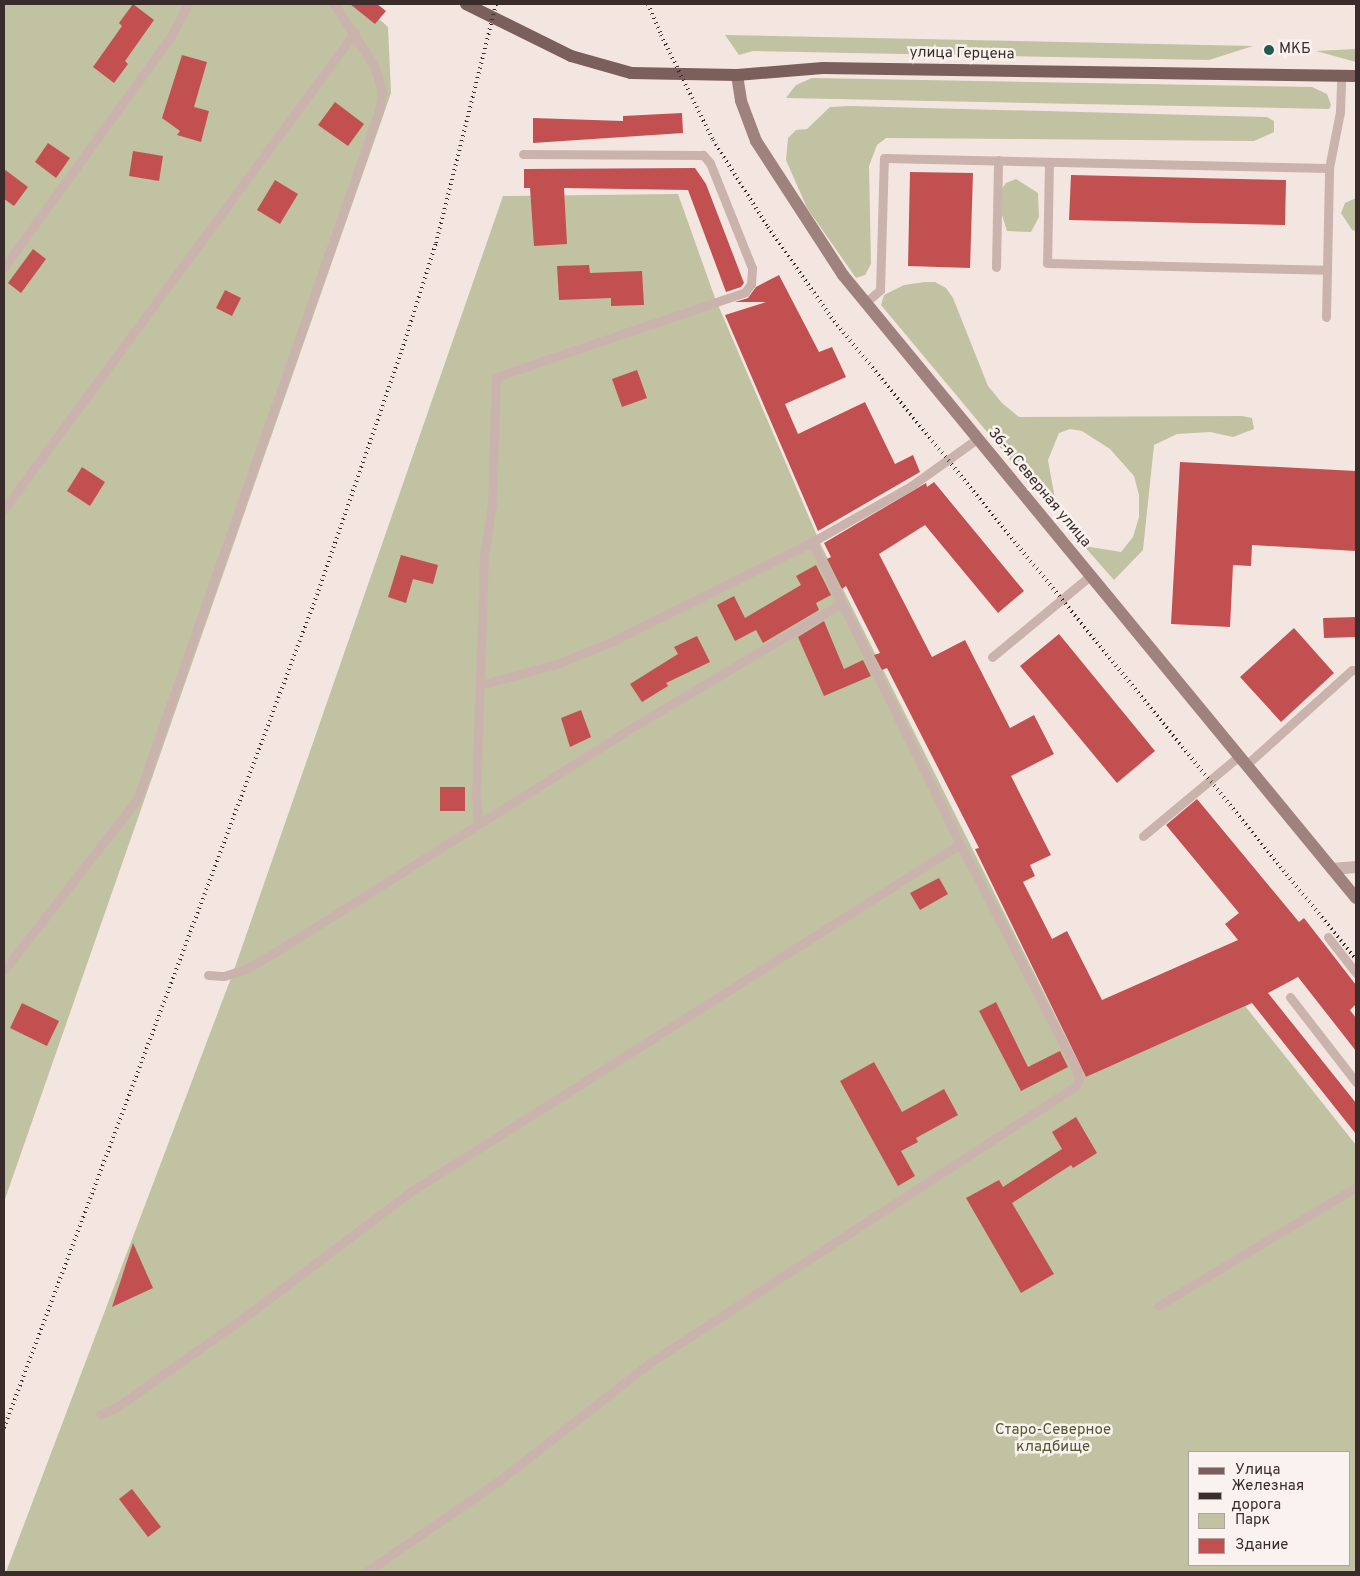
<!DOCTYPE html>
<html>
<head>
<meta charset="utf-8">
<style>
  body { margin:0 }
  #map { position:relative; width:1360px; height:1576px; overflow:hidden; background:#f3e6e1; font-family:Overpass,sans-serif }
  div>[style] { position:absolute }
  .green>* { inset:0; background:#c0c2a1 }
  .building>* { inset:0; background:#c35051 }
  .lane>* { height:9px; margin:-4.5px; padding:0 4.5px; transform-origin:4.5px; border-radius:4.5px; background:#cbb3ad }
  .street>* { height:12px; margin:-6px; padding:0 6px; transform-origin:6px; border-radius:6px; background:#cbb3ad }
  .secondary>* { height:12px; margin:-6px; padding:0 6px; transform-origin:6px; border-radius:6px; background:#9f827e }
  .primary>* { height:12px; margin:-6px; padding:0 6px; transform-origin:6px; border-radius:6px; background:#7b5f5d }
  .rail>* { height:4px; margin-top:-2px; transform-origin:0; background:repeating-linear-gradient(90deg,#3a2c2b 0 1px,transparent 0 5px) }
  .dots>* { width:14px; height:14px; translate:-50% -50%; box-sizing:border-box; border:2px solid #faf2ee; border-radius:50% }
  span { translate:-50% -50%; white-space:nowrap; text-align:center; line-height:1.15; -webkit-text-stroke:5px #faf2ee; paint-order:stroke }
  .poi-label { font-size:15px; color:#3a2c2b }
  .left { translate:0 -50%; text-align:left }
  .street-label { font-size:15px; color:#3a2c2b }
  .park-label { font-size:15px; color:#535830 }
  .frame { position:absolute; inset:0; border:5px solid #3a2c2b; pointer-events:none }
  .legend { position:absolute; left:1188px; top:1451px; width:162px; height:115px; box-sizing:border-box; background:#faf2ee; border:1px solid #ada3a0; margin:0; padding:6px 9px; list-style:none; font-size:15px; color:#3a2c2b }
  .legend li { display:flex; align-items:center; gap:10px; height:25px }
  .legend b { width:25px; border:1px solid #ada3a0 }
</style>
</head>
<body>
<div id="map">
  <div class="green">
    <i style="clip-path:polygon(4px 4px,362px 4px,388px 27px,391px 93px,4px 1202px)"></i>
    <i style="clip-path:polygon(725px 35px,1253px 46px,1209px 60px,753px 51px,739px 55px)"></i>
    <i style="clip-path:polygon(1356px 49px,1356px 62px,1316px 51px)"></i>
    <i style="clip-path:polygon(812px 78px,1312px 87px,1327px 94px,1331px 105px,1329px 109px,786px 98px,796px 85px)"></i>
    <i style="clip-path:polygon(851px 106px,1267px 117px,1274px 121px,1274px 132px,1254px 141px,886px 138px,877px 145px,869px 166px,871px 264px,865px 275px,856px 278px,807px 208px,786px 160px,788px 138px,796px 130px,807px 129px,830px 107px)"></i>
    <i style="clip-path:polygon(1016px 179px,1038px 193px,1039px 217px,1031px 232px,1007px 231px,1002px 215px,1000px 191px,1006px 183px)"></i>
    <i style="clip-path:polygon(evenodd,678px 194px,715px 298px,821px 545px,1086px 1077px,1245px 1006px,1356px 1145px,1356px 1572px,6px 1572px,234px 970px,503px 196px,678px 194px,1189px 1452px,1349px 1452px,1349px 1565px,1189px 1565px,1189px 1452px)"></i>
    <i style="clip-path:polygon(1356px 198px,1356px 231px,1352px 230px,1341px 213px,1345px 203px)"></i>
    <i style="clip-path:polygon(925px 282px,935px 282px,946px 288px,953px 298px,988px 386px,1002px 403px,1019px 417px,1242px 416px,1252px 418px,1254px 429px,1233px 437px,1210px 432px,1177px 434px,1154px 445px,1143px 550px,1114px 580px,1084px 546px,1121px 552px,1133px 537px,1139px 517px,1139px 495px,1134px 476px,1110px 449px,1082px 431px,1070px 429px,1059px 433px,1048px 460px,1055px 499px,1048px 505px,881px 305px,884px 295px,904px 285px)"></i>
  </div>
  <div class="building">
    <i style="clip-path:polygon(133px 4px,154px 20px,125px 61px,128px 64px,114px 83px,93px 67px,122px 26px,119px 23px)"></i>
    <i style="clip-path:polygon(350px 4px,377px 4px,386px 11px,375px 24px)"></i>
    <i style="clip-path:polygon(182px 55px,207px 62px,194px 107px,209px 111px,201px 142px,177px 135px,180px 131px,162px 118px)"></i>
    <i style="clip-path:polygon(335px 102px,364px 124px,348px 146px,318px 125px)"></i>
    <i style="clip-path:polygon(682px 113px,683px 133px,533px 143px,533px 118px,623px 121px,623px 116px)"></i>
    <i style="clip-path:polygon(48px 143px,70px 158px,56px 178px,35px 162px)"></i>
    <i style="clip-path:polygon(133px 151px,163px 156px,159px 181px,129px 176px)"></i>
    <i style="clip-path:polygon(695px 168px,706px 184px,744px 283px,741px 287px,726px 292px,688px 190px,564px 188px,567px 244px,534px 246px,530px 188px,524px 188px,524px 169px)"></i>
    <i style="clip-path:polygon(4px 169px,28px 187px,14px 206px,4px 199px)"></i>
    <i style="clip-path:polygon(910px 172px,973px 173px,970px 268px,908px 266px)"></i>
    <i style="clip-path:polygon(1071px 175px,1286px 180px,1285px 225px,1069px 220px)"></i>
    <i style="clip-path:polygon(275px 180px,298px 194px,280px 224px,257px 210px)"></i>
    <i style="clip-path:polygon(33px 249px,46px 259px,21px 293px,8px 283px)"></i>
    <i style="clip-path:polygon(589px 265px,590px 273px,642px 271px,644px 305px,611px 306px,611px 298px,559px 300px,557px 266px)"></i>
    <i style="clip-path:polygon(779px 275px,819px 352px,832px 347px,846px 377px,785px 404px,798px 434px,865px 402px,895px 464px,913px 455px,920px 472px,818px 531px,725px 315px,766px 302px,735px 302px,748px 298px,756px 287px)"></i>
    <i style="clip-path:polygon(225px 290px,241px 298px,232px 316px,216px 308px)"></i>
    <i style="clip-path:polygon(637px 370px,647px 398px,622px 407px,612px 379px)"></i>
    <i style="clip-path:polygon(1180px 462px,1356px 471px,1356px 551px,1252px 545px,1251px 566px,1233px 565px,1230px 627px,1171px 624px)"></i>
    <i style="clip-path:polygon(82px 467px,105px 482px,90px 506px,67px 491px)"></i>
    <i style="clip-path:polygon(934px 482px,1024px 591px,998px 613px,925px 525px,879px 554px,932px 657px,965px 640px,1010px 728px,1034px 715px,1054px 754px,1011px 776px,1051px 855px,1030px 865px,1035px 876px,1023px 882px,1052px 939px,1067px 931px,1102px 1000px,1238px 940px,1225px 924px,1239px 913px,1166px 825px,1197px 799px,1299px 922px,1304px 918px,1356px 985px,1356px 1004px,1350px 1010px,1356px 1018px,1356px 1051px,1298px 977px,1268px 993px,1356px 1103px,1356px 1134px,1252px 1003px,1086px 1077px,975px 849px,979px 848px,887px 668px,882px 670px,874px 655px,880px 653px,846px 586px,842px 589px,827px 559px,831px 557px,824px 543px,926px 483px,927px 487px)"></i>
    <i style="clip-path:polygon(401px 555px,438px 565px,433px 584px,413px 579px,406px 603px,388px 597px)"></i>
    <i style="clip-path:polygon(816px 565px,831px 595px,816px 603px,819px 610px,763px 643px,756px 630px,735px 641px,717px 605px,734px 596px,745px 618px,801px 585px,796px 576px)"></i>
    <i style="clip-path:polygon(1356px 617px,1356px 637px,1324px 638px,1323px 618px)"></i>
    <i style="clip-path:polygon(824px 621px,844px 669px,863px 660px,871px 676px,824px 696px,798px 637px)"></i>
    <i style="clip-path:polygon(1294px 628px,1334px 673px,1281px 722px,1240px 677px)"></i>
    <i style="clip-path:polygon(1059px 634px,1155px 751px,1117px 783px,1020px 666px)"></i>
    <i style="clip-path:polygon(697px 636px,710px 662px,666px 683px,668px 686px,642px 702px,630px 684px,678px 654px,674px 647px)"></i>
    <i style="clip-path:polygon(581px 710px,591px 737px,570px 747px,561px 718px)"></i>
    <i style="clip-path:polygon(440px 787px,465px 787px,465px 811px,440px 811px)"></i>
    <i style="clip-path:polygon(939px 878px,948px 894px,920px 910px,910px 893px)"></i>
    <i style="clip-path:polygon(996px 1002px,1028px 1067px,1060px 1051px,1068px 1067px,1021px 1091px,979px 1011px)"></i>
    <i style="clip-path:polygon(22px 1003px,59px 1021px,47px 1046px,10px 1028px)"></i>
    <i style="clip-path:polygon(874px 1062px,902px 1112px,944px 1089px,958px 1115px,916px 1138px,918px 1142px,901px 1151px,915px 1176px,898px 1186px,840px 1081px)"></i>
    <i style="clip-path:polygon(1076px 1117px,1097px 1153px,1073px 1168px,1071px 1165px,1012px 1203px,1054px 1274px,1021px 1293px,966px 1198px,999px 1180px,1003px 1187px,1062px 1149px,1052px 1132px)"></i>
    <i style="clip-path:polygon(133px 1243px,153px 1288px,112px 1307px)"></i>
    <i style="clip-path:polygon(132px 1489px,161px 1527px,148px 1537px,119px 1499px)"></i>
  </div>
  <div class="lane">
    <i style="left:1049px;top:162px;width:101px;rotate:91.1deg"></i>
    <i style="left:1047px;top:263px;width:280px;rotate:1.4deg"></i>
    <i style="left:4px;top:267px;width:285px;rotate:-54.1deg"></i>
    <i style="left:171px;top:36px;width:36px;rotate:-62deg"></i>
    <i style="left:996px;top:267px;width:107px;rotate:-88.9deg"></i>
    <i style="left:865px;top:303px;width:20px;rotate:-41deg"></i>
    <i style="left:880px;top:290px;width:132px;rotate:-88.3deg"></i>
    <i style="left:884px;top:158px;width:445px;rotate:1.3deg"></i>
    <i style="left:1326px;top:317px;width:149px;rotate:-88.8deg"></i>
    <i style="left:1329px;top:168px;width:57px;rotate:-78.9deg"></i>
    <i style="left:1340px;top:112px;width:37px;rotate:-88deg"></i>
    <i style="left:4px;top:509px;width:592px;rotate:-53.65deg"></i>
    <i style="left:992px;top:657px;width:127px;rotate:-39.6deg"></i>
    <i style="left:480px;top:685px;width:80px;rotate:-15.3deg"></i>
    <i style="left:557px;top:664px;width:61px;rotate:-22.3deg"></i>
    <i style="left:613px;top:641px;width:222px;rotate:-26.4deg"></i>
    <i style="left:812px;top:542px;width:114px;rotate:-29.5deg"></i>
    <i style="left:911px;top:486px;width:81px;rotate:-35.5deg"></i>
    <i style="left:1246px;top:765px;width:142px;rotate:-41.9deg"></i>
    <i style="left:1352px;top:670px;width:4px"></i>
    <i style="left:478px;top:823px;width:26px;rotate:-94deg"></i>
    <i style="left:476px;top:797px;width:240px;rotate:-88.1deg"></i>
    <i style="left:484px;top:557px;width:54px;rotate:-81.4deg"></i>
    <i style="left:492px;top:504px;width:127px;rotate:-88.2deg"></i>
    <i style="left:496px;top:377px;width:263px;rotate:-18.8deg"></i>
    <i style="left:745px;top:292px;width:10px;rotate:-53deg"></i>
    <i style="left:751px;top:284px;width:16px;rotate:-86deg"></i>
    <i style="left:752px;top:268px;width:113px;rotate:-111.8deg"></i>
    <i style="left:710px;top:163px;width:11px;rotate:-131deg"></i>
    <i style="left:703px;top:155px;width:180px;rotate:-179.7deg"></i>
    <i style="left:1143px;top:836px;width:125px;rotate:-39.8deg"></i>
    <i style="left:1328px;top:937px;width:46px;rotate:52.1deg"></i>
    <i style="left:4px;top:970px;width:216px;rotate:-52deg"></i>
    <i style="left:137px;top:800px;width:730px;rotate:-70.65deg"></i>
    <i style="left:379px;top:111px;width:19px;rotate:-81deg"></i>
    <i style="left:382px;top:92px;width:26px;rotate:-106deg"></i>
    <i style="left:375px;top:67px;width:75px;rotate:-123.1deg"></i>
    <i style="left:208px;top:975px;width:16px;rotate:4deg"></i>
    <i style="left:224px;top:976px;width:23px;rotate:-18deg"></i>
    <i style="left:246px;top:969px;width:32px;rotate:-30deg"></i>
    <i style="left:274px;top:953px;width:418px;rotate:-32.2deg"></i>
    <i style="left:628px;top:730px;width:249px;rotate:-30.7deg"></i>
    <i style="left:1290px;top:997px;width:108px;rotate:52.2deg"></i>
    <i style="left:1158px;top:1306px;width:231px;rotate:-31deg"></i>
    <i style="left:100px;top:1414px;width:18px;rotate:-22deg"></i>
    <i style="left:117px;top:1407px;width:158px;rotate:-35.2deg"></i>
    <i style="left:246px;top:1316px;width:206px;rotate:-37.1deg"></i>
    <i style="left:410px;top:1192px;width:651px;rotate:-32.32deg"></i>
    <i style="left:366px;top:1572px;width:158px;rotate:-34.4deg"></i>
    <i style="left:496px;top:1483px;width:197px;rotate:-38deg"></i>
    <i style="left:651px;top:1362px;width:505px;rotate:-33.03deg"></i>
    <i style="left:1074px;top:1087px;width:9px;rotate:-54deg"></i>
    <i style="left:1079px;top:1080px;width:10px;rotate:-101deg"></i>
    <i style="left:1077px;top:1070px;width:254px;rotate:-117.4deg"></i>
    <i style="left:960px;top:844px;width:336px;rotate:-116.1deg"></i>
  </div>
  <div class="street">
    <i style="left:1332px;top:869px;width:24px;rotate:-5deg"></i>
  </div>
  <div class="secondary">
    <i style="left:737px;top:75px;width:26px;rotate:81deg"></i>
    <i style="left:741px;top:101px;width:43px;rotate:69.4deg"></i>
    <i style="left:756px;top:141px;width:160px;rotate:57deg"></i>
    <i style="left:843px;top:275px;width:807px;rotate:50.53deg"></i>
  </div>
  <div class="primary">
    <i style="left:466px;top:4px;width:117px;rotate:26.3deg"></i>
    <i style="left:571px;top:56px;width:62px;rotate:15.8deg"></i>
    <i style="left:631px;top:73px;width:106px;rotate:1.1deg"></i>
    <i style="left:737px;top:75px;width:86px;rotate:-4.7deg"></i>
    <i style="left:823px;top:68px;width:533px;rotate:0.86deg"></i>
  </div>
  <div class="rail">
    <i style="left:648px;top:4px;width:34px;rotate:67deg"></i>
    <i style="left:661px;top:35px;width:117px;rotate:63.7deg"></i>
    <i style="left:713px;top:140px;width:103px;rotate:57.7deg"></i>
    <i style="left:768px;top:227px;width:110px;rotate:55deg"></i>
    <i style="left:831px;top:317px;width:829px;rotate:50.73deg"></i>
    <i style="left:4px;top:1428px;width:890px;rotate:-69.41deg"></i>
    <i style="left:317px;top:595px;width:259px;rotate:-70.9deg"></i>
    <i style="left:402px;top:350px;width:112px;rotate:-72.4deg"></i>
    <i style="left:436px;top:243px;width:246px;rotate:-75.9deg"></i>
  </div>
  <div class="dots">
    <i style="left:1269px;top:50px;background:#215b50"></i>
  </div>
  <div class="poi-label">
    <span class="left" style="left:1279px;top:50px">МКБ</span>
  </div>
  <div class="street-label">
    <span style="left:962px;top:54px;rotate:1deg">улица Герцена</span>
    <span style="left:1039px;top:488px;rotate:50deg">36-я Северная улица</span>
  </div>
  <div class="park-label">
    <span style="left:1053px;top:1439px">Старо-Северное<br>кладбище</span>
  </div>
  <div class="frame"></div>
  <ul class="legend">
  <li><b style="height:6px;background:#7b5f5d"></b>Улица</li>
  <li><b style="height:6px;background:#3a2c2b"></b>Железная дорога</li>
  <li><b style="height:14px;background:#c0c2a1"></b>Парк</li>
  <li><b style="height:14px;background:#c35051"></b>Здание</li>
  </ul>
</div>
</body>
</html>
